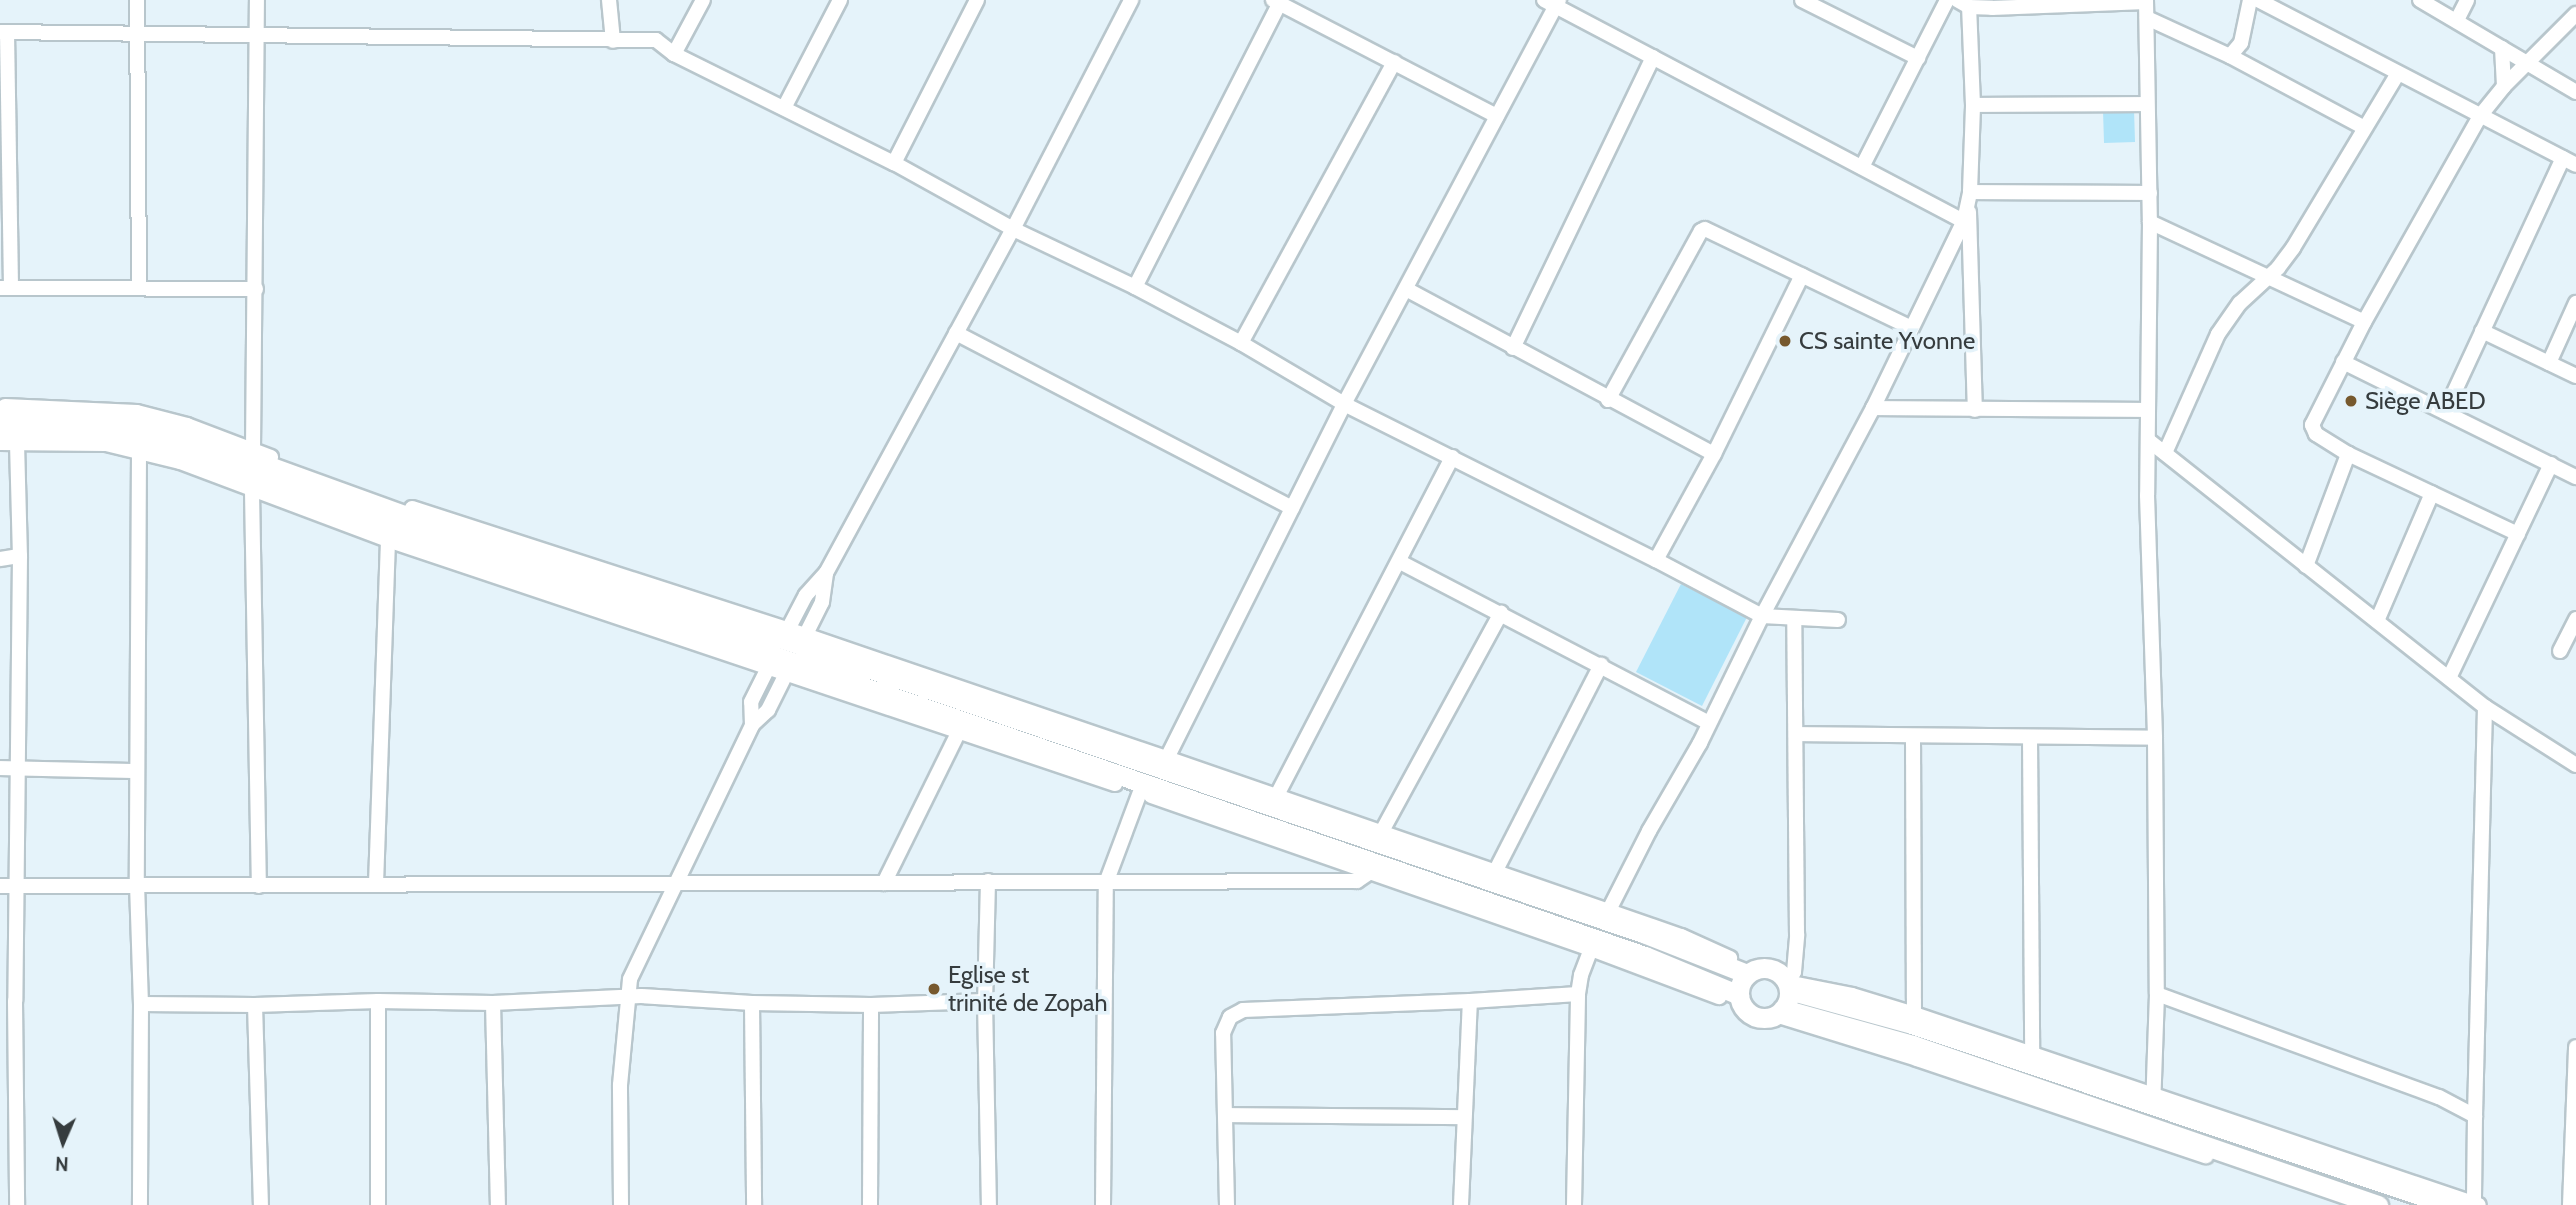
<!DOCTYPE html>
<html>
<head>
<meta charset="utf-8">
<style>
  body { margin:0 }
  #map { position:relative; width:2576px; height:1205px; overflow:hidden; background:#e5f3fa; font-family:Cabin,sans-serif }
  div>[style] { position:absolute }
  .green>* { inset:0; background:#b0e4f9 }
  .roads { filter:drop-shadow(2px 0 #b8c6cc) drop-shadow(-2px 0 #b8c6cc) drop-shadow(0 2px #b8c6cc) drop-shadow(0 -2px #b8c6cc) }
  .minor>* { height:14px; margin:-7px; padding:0 7px; transform-origin:7px; border-radius:7px; background:#fff }
  .major>* { height:19px; margin:-9.5px; padding:0 9.5px; transform-origin:9.5px; border-radius:9.5px; background:#fff }
  .major>.ring { margin:-9.5px; padding:0; box-sizing:content-box; background:none; border:19px solid #fff; border-radius:50% }
  .dots>* { width:19px; height:19px; translate:-50% -50%; box-sizing:border-box; border:4px solid #e5f3fa; border-radius:50% }
  span { translate:-50% -50%; white-space:nowrap; text-align:center; line-height:1.15; -webkit-text-stroke:7px #e5f3fa; paint-order:stroke }
  .poi-label { font-size:24px; color:#363c3e }
  .left { translate:0 -50%; text-align:left }
  .north { position:absolute; left:28px; top:1107px; width:70px; height:70px; -webkit-text-stroke:5px #e5f3fa; paint-order:stroke; rotate:183deg; font-size:19px; font-weight:700; line-height:28px; text-align:center; color:#363c3e }
  .north::after { content:''; display:block; margin:auto; width:24px; height:32px; background:#363c3e; clip-path:polygon(50% 0,100% 100%,50% 72%,0 100%) }
</style>
</head>
<body>
<div id="map">
  <div class="green">
    <i style="clip-path:polygon(2134px 109px,2135px 142px,2104px 143px,2103px 110px)"></i>
    <i style="clip-path:polygon(1681px 584px,1747px 617px,1702px 706px,1636px 672px)"></i>
  </div>
  <div class="roads">
    <div class="minor">
      <i style="left:137px;top:0;width:286px;rotate:89.6deg"></i>
      <i style="left:609px;top:0;width:41px;rotate:84.4deg"></i>
      <i style="left:1273px;top:0;width:252px;rotate:27.4deg"></i>
      <i style="left:1544px;top:0;width:475px;rotate:27.8deg"></i>
      <i style="left:1802px;top:0;width:130px;rotate:26.6deg"></i>
      <i style="left:1957px;top:0;width:14px;rotate:30deg"></i>
      <i style="left:1969px;top:7px;width:23px;rotate:2deg"></i>
      <i style="left:1992px;top:8px;width:154px;rotate:-2.2deg"></i>
      <i style="left:2146px;top:0;width:222px;rotate:89deg"></i>
      <i style="left:2150px;top:222px;width:273px;rotate:90.6deg"></i>
      <i style="left:2147px;top:495px;width:243px;rotate:88.1deg"></i>
      <i style="left:2155px;top:738px;width:256px;rotate:89.6deg"></i>
      <i style="left:2157px;top:994px;width:112px;rotate:92deg"></i>
      <i style="left:2258px;top:0;width:358px;rotate:27.4deg"></i>
      <i style="left:2420px;top:0;width:181px;rotate:30.5deg"></i>
      <i style="left:2147px;top:18px;width:91px;rotate:24.6deg"></i>
      <i style="left:2230px;top:56px;width:151px;rotate:28.1deg"></i>
      <i style="left:2457px;top:20px;width:22px;rotate:-63deg"></i>
      <i style="left:0;top:32px;width:656px;rotate:0.7deg"></i>
      <i style="left:656px;top:40px;width:23px;rotate:38deg"></i>
      <i style="left:674px;top:54px;width:246px;rotate:26.4deg"></i>
      <i style="left:894px;top:163px;width:136px;rotate:29deg"></i>
      <i style="left:1013px;top:229px;width:135px;rotate:25.4deg"></i>
      <i style="left:1135px;top:287px;width:120px;rotate:27.8deg"></i>
      <i style="left:1241px;top:343px;width:120px;rotate:30.6deg"></i>
      <i style="left:1344px;top:404px;width:349px;rotate:26.6deg"></i>
      <i style="left:1656px;top:560px;width:120px;rotate:27.8deg"></i>
      <i style="left:1762px;top:616px;width:76px;rotate:3deg"></i>
      <i style="left:7px;top:32px;width:256px;rotate:89.1deg"></i>
      <i style="left:2502px;top:48px;width:38px;rotate:87deg"></i>
      <i style="left:674px;top:54px;width:61px;rotate:-61.8deg"></i>
      <i style="left:2230px;top:56px;width:17px;rotate:-50deg"></i>
      <i style="left:2241px;top:43px;width:44px;rotate:-78.2deg"></i>
      <i style="left:1973px;top:105px;width:174px;rotate:-0.3deg"></i>
      <i style="left:784px;top:108px;width:122px;rotate:-62.6deg"></i>
      <i style="left:894px;top:163px;width:183px;rotate:-63deg"></i>
      <i style="left:1862px;top:167px;width:187px;rotate:-63deg"></i>
      <i style="left:1970px;top:192px;width:180px;rotate:0.3deg"></i>
      <i style="left:1969px;top:212px;width:198px;rotate:88.3deg"></i>
      <i style="left:2150px;top:222px;width:236px;rotate:25deg"></i>
      <i style="left:1135px;top:287px;width:319px;rotate:-63deg"></i>
      <i style="left:0;top:288px;width:256px;rotate:0.2deg"></i>
      <i style="left:1406px;top:289px;width:349px;rotate:28.2deg"></i>
      <i style="left:2482px;top:331px;width:104px;rotate:25.6deg"></i>
      <i style="left:956px;top:333px;width:379px;rotate:27.5deg"></i>
      <i style="left:1241px;top:343px;width:320px;rotate:-61.4deg"></i>
      <i style="left:1513px;top:348px;width:323px;rotate:-64.3deg"></i>
      <i style="left:2343px;top:362px;width:260px;rotate:26.3deg"></i>
      <i style="left:2549px;top:363px;width:66px;rotate:-65.8deg"></i>
      <i style="left:1608px;top:400px;width:193px;rotate:-61.2deg"></i>
      <i style="left:1701px;top:231px;width:4px;rotate:-27deg"></i>
      <i style="left:1705px;top:229px;width:227px;rotate:25.6deg"></i>
      <i style="left:5px;top:406px;width:132px;rotate:2.6deg"></i>
      <i style="left:137px;top:412px;width:52px;rotate:14.6deg"></i>
      <i style="left:187px;top:425px;width:90px;rotate:20.9deg"></i>
      <i style="left:1873px;top:408px;width:275px;rotate:0.4deg"></i>
      <i style="left:2445px;top:412px;width:280px;rotate:-65.1deg"></i>
      <i style="left:2148px;top:440px;width:430px;rotate:38.4deg"></i>
      <i style="left:2485px;top:707px;width:108px;rotate:32.5deg"></i>
      <i style="left:0;top:443px;width:106px;rotate:0.5deg"></i>
      <i style="left:106px;top:444px;width:76px;rotate:13.7deg"></i>
      <i style="left:180px;top:462px;width:222px;rotate:20.6deg"></i>
      <i style="left:388px;top:540px;width:767px;rotate:18.55deg"></i>
      <i style="left:17px;top:443px;width:113px;rotate:88.5deg"></i>
      <i style="left:20px;top:556px;width:445px;rotate:90.6deg"></i>
      <i style="left:15px;top:1001px;width:204px;rotate:89.4deg"></i>
      <i style="left:253px;top:450px;width:450px;rotate:-89.5deg"></i>
      <i style="left:139px;top:452px;width:432px;rotate:90.3deg"></i>
      <i style="left:137px;top:884px;width:120px;rotate:88.1deg"></i>
      <i style="left:141px;top:1004px;width:201px;rotate:90.3deg"></i>
      <i style="left:2165px;top:453px;width:130px;rotate:-66deg"></i>
      <i style="left:2218px;top:334px;width:38px;rotate:-55deg"></i>
      <i style="left:2240px;top:303px;width:52px;rotate:-42.6deg"></i>
      <i style="left:2278px;top:268px;width:25px;rotate:-53deg"></i>
      <i style="left:2293px;top:248px;width:204px;rotate:-59deg"></i>
      <i style="left:252px;top:491px;width:395px;rotate:89deg"></i>
      <i style="left:412px;top:508px;width:413px;rotate:17.9deg"></i>
      <i style="left:805px;top:635px;width:382px;rotate:18.8deg"></i>
      <i style="left:1167px;top:758px;width:544px;rotate:19.1deg"></i>
      <i style="left:1681px;top:936px;width:54px;rotate:24.2deg"></i>
      <i style="left:2518px;top:534px;width:188px;rotate:-154.8deg"></i>
      <i style="left:2348px;top:454px;width:38px;rotate:-148deg"></i>
      <i style="left:2316px;top:434px;width:10px;rotate:-114deg"></i>
      <i style="left:2312px;top:425px;width:115px;rotate:-63.2deg"></i>
      <i style="left:2364px;top:322px;width:236px;rotate:-60.6deg"></i>
      <i style="left:2480px;top:116px;width:38px;rotate:-51deg"></i>
      <i style="left:2504px;top:86px;width:102px;rotate:-45deg"></i>
      <i style="left:0;top:559px;width:20px;rotate:-9deg"></i>
      <i style="left:1656px;top:560px;width:121px;rotate:-61.3deg"></i>
      <i style="left:1714px;top:454px;width:199px;rotate:-63.8deg"></i>
      <i style="left:1400px;top:562px;width:348px;rotate:27.5deg"></i>
      <i style="left:2306px;top:566px;width:120px;rotate:-69.4deg"></i>
      <i style="left:2377px;top:621px;width:139px;rotate:-66.7deg"></i>
      <i style="left:784px;top:637px;width:47px;rotate:-62.4deg"></i>
      <i style="left:806px;top:595px;width:30px;rotate:-48deg"></i>
      <i style="left:826px;top:573px;width:392px;rotate:-61.5deg"></i>
      <i style="left:1013px;top:229px;width:258px;rotate:-62.7deg"></i>
      <i style="left:802px;top:642px;width:45px;rotate:-63.4deg"></i>
      <i style="left:822px;top:602px;width:29px;rotate:-82deg"></i>
      <i style="left:2560px;top:651px;width:36px;rotate:-63deg"></i>
      <i style="left:2449px;top:678px;width:237px;rotate:-64.5deg"></i>
      <i style="left:752px;top:725px;width:23px;rotate:-92deg"></i>
      <i style="left:751px;top:702px;width:49px;rotate:-63.4deg"></i>
      <i style="left:1797px;top:734px;width:358px;rotate:0.6deg"></i>
      <i style="left:1913px;top:737px;width:277px;rotate:89.8deg"></i>
      <i style="left:2030px;top:737px;width:316px;rotate:89.6deg"></i>
      <i style="left:1167px;top:758px;width:396px;rotate:-63.4deg"></i>
      <i style="left:1344px;top:404px;width:458px;rotate:-62deg"></i>
      <i style="left:0;top:768px;width:137px;rotate:1.3deg"></i>
      <i style="left:1151px;top:796px;width:466px;rotate:19.2deg"></i>
      <i style="left:1591px;top:949px;width:137px;rotate:20.6deg"></i>
      <i style="left:1276px;top:797px;width:383px;rotate:-62.6deg"></i>
      <i style="left:1381px;top:833px;width:251px;rotate:-61.4deg"></i>
      <i style="left:1495px;top:872px;width:233px;rotate:-62.9deg"></i>
      <i style="left:988px;top:881px;width:120px;rotate:91.4deg"></i>
      <i style="left:985px;top:1001px;width:204px;rotate:88.9deg"></i>
      <i style="left:884px;top:883px;width:169px;rotate:-63.7deg"></i>
      <i style="left:376px;top:884px;width:344px;rotate:-88deg"></i>
      <i style="left:0;top:886px;width:1357px;rotate:-0.21deg"></i>
      <i style="left:1357px;top:881px;width:14px;rotate:-34deg"></i>
      <i style="left:1609px;top:910px;width:89px;rotate:-63.1deg"></i>
      <i style="left:1649px;top:831px;width:102px;rotate:-59.9deg"></i>
      <i style="left:1700px;top:743px;width:141px;rotate:-64deg"></i>
      <i style="left:1762px;top:616px;width:236px;rotate:-61.9deg"></i>
      <i style="left:1873px;top:408px;width:208px;rotate:-64.1deg"></i>
      <i style="left:1964px;top:221px;width:30px;rotate:-78deg"></i>
      <i style="left:1970px;top:192px;width:87px;rotate:-88deg"></i>
      <i style="left:1973px;top:105px;width:98px;rotate:-92.3deg"></i>
      <i style="left:1787px;top:982px;width:66px;rotate:11.3deg"></i>
      <i style="left:1852px;top:995px;width:65px;rotate:17deg"></i>
      <i style="left:1914px;top:1014px;width:596px;rotate:18.68deg"></i>
      <i style="left:1787px;top:982px;width:12px;rotate:-55deg"></i>
      <i style="left:1794px;top:972px;width:38px;rotate:-85deg"></i>
      <i style="left:1797px;top:934px;width:315px;rotate:-90.5deg"></i>
      <i style="left:2157px;top:994px;width:300px;rotate:20.1deg"></i>
      <i style="left:2439px;top:1097px;width:41px;rotate:27.8deg"></i>
      <i style="left:2475px;top:1116px;width:88px;rotate:90.7deg"></i>
      <i style="left:493px;top:1003px;width:202px;rotate:88.6deg"></i>
      <i style="left:752px;top:1003px;width:202px;rotate:89.4deg"></i>
      <i style="left:141px;top:1004px;width:114px;rotate:0.5deg"></i>
      <i style="left:255px;top:1005px;width:123px;rotate:-1.9deg"></i>
      <i style="left:378px;top:1001px;width:115px;rotate:1deg"></i>
      <i style="left:493px;top:1003px;width:148px;rotate:-2.7deg"></i>
      <i style="left:641px;top:996px;width:111px;rotate:3.6deg"></i>
      <i style="left:752px;top:1003px;width:119px;rotate:1deg"></i>
      <i style="left:871px;top:1005px;width:114px;rotate:-2deg"></i>
      <i style="left:255px;top:1005px;width:200px;rotate:88.3deg"></i>
      <i style="left:1775px;top:1015px;width:149px;rotate:17.2deg"></i>
      <i style="left:1917px;top:1059px;width:305px;rotate:18.6deg"></i>
      <i style="left:1226px;top:1115px;width:238px;rotate:0.5deg"></i>
      <i style="left:2475px;top:1116px;width:409px;rotate:-88.6deg"></i>
      <i style="left:378px;top:1205px;width:204px;rotate:-90deg"></i>
      <i style="left:621px;top:1205px;width:120px;rotate:-90.5deg"></i>
      <i style="left:620px;top:1085px;width:106px;rotate:-84.6deg"></i>
      <i style="left:630px;top:979px;width:282px;rotate:-64.3deg"></i>
      <i style="left:752px;top:725px;width:22px;rotate:-43deg"></i>
      <i style="left:768px;top:710px;width:49px;rotate:-63.4deg"></i>
      <i style="left:870px;top:1205px;width:200px;rotate:-89.7deg"></i>
      <i style="left:1103px;top:1205px;width:322px;rotate:-89.5deg"></i>
      <i style="left:1106px;top:883px;width:97px;rotate:-69.5deg"></i>
      <i style="left:1227px;top:1205px;width:172px;rotate:-91.3deg"></i>
      <i style="left:1223px;top:1033px;width:17px;rotate:-66deg"></i>
      <i style="left:1230px;top:1017px;width:15px;rotate:-28deg"></i>
      <i style="left:1243px;top:1010px;width:227px;rotate:-2.3deg"></i>
      <i style="left:1470px;top:1001px;width:108px;rotate:-3.7deg"></i>
      <i style="left:1461px;top:1205px;width:204px;rotate:-87.5deg"></i>
      <i style="left:1574px;top:1205px;width:211px;rotate:-88.9deg"></i>
      <i style="left:1578px;top:994px;width:19px;rotate:-81deg"></i>
      <i style="left:1581px;top:975px;width:28px;rotate:-69deg"></i>
      <i style="left:2570px;top:1205px;width:158px;rotate:-87.8deg"></i>
    </div>
    <div class="major">
      <i style="left:0;top:415px;width:96px;rotate:1.2deg"></i>
      <i style="left:96px;top:417px;width:77px;rotate:10.4deg"></i>
      <i style="left:172px;top:431px;width:347px;rotate:19.9deg"></i>
      <i style="left:498px;top:549px;width:317px;rotate:17.6deg"></i>
      <i style="left:800px;top:645px;width:891px;rotate:18.86deg"></i>
      <i style="left:1643px;top:933px;width:112px;rotate:21.5deg"></i>
      <i style="left:0;top:432px;width:102px;rotate:0.6deg"></i>
      <i style="left:102px;top:433px;width:66px;rotate:11.3deg"></i>
      <i style="left:167px;top:446px;width:247px;rotate:20.1deg"></i>
      <i style="left:399px;top:531px;width:395px;rotate:18.4deg"></i>
      <i style="left:774px;top:656px;width:921px;rotate:19.01deg"></i>
      <i style="left:1645px;top:956px;width:102px;rotate:22.5deg"></i>
      <i class="ring" style="left:1739px;top:968px;width:31px;height:31px"></i>
      <i style="left:1789px;top:990px;width:128px;rotate:15.5deg"></i>
      <i style="left:1912px;top:1024px;width:567px;rotate:18.63deg"></i>
      <i style="left:1783px;top:1009px;width:135px;rotate:15.5deg"></i>
      <i style="left:1913px;top:1045px;width:492px;rotate:19deg"></i>
    </div>
  </div>
  <div class="dots">
    <i style="left:1785px;top:341px;background:#77592e"></i>
    <i style="left:2351px;top:401px;background:#77592e"></i>
    <i style="left:934px;top:989px;background:#77592e"></i>
  </div>
  <div class="poi-label">
    <span class="left" style="left:1799px;top:341px">CS sainte Yvonne</span>
    <span class="left" style="left:2365px;top:401px">Siège ABED</span>
    <span class="left" style="left:948px;top:989px">Eglise st<br>trinité de Zopah</span>
  </div>
  <div class="north">N</div>
</div>
</body>
</html>
